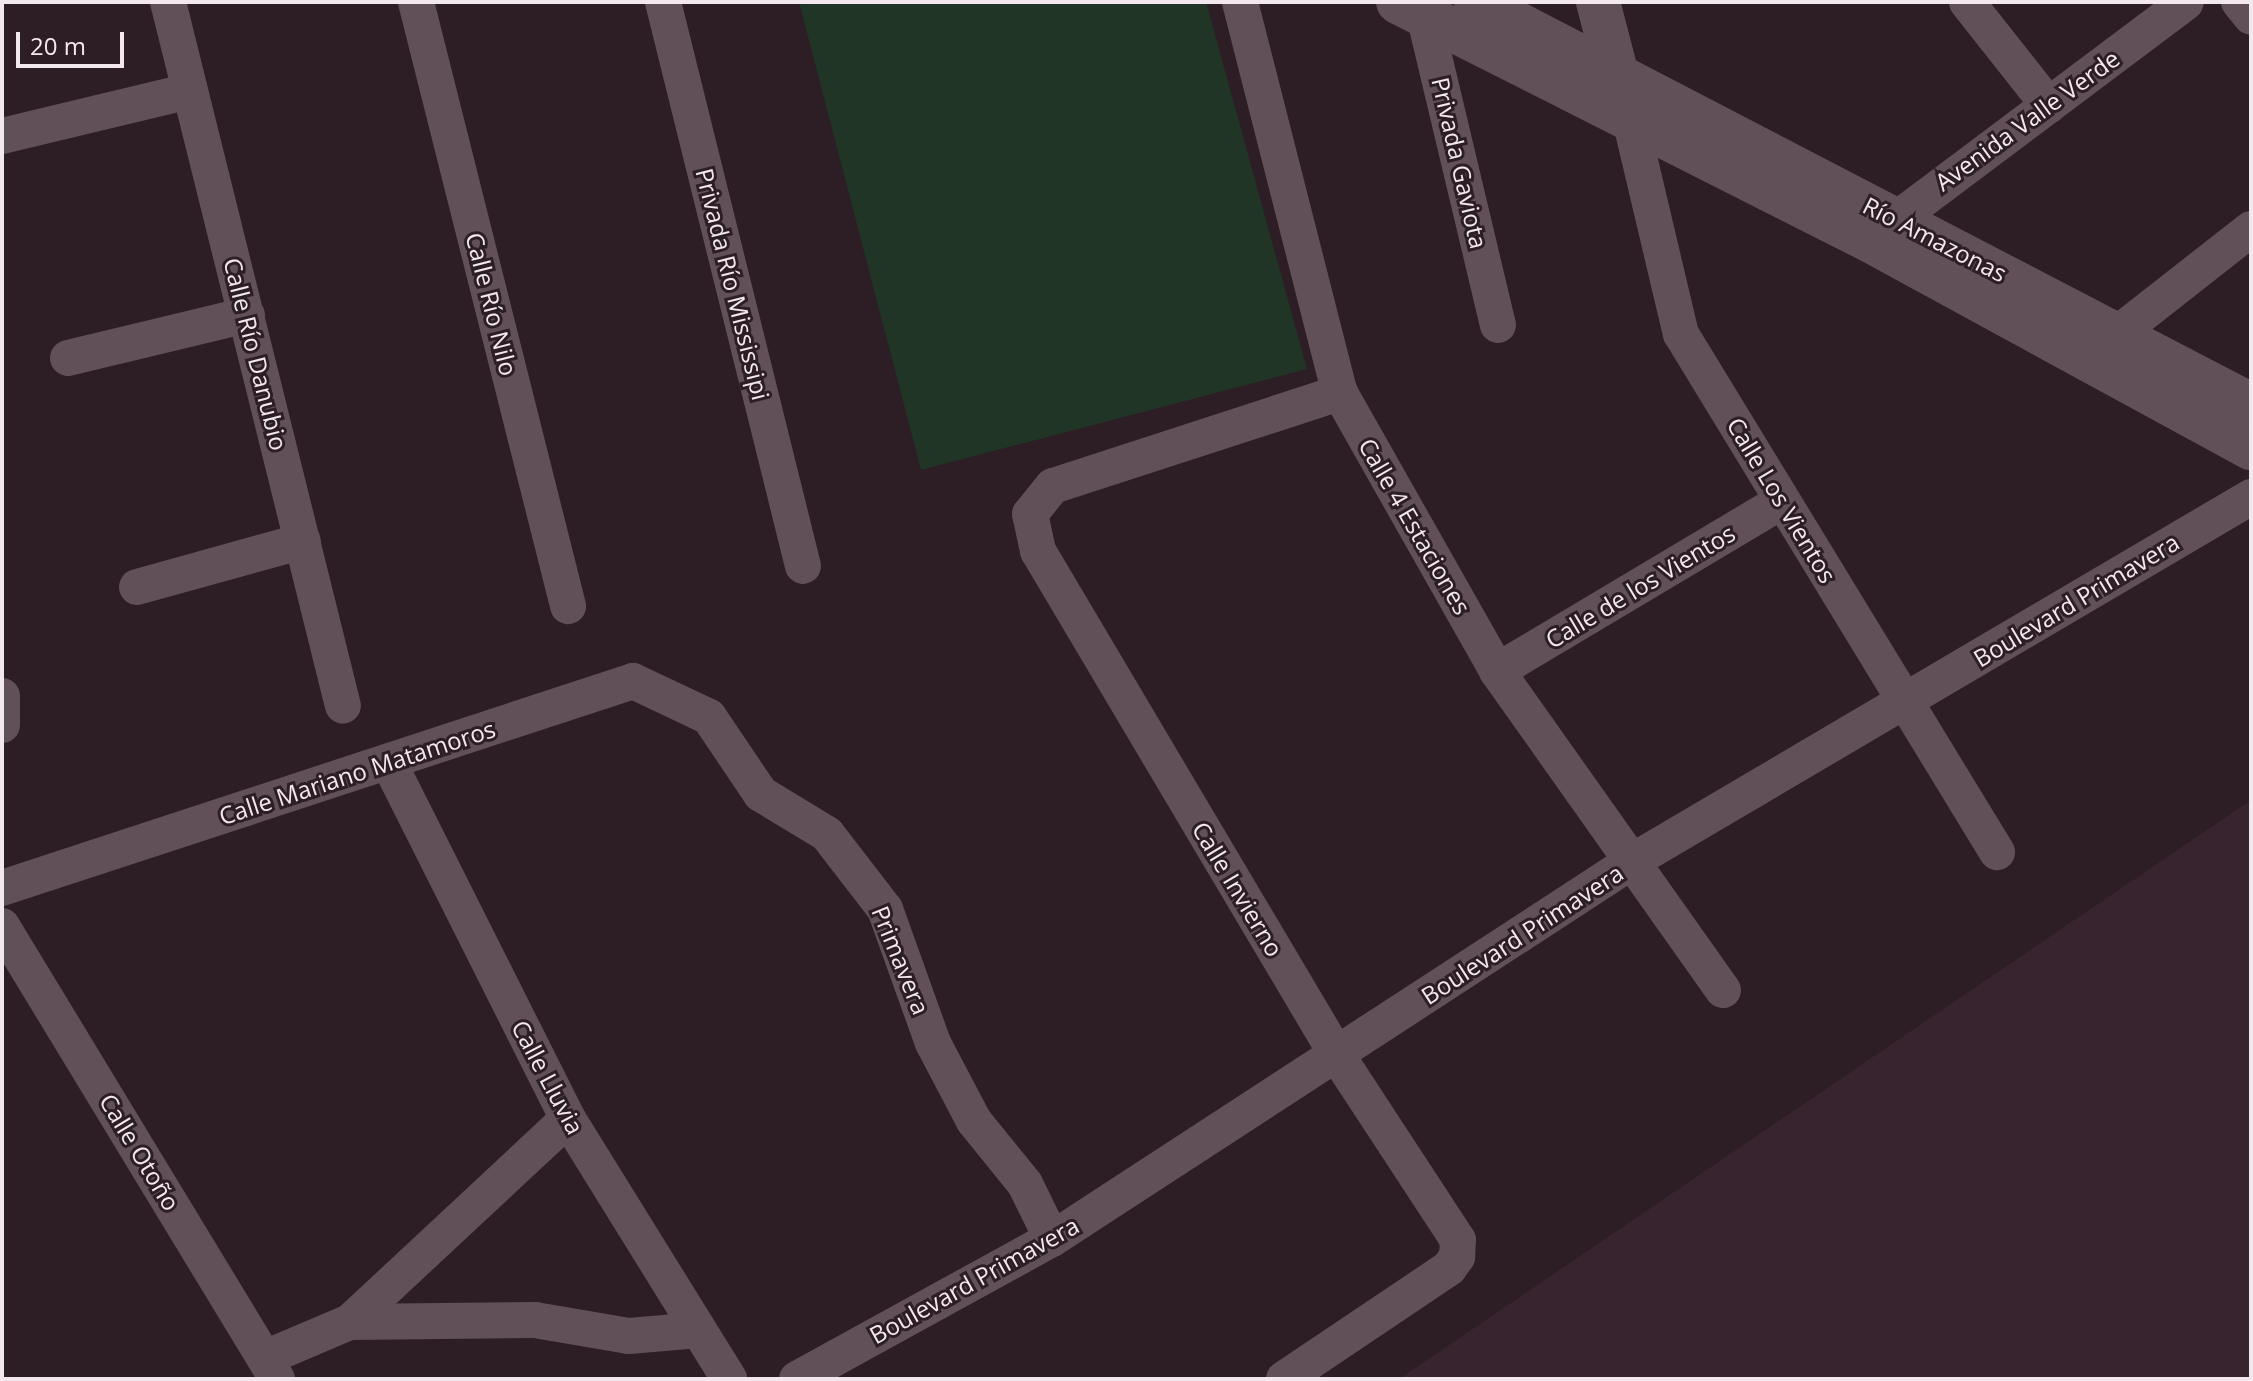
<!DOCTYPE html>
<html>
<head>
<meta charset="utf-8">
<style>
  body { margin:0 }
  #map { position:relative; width:2253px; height:1381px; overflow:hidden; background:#2c1e24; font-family:"Open Sans",sans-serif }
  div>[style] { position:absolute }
  .built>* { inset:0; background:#38242e }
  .green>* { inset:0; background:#203525 }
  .minor>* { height:36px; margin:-18px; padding:0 18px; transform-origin:18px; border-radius:18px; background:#615058 }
  .tertiary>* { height:44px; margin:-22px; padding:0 22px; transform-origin:22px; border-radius:22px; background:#615058 }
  span { translate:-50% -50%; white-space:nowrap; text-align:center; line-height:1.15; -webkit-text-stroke:6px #2c1e24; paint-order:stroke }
  .street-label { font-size:24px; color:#f3e8ed }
  .frame { position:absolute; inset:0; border:4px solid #f3e8ed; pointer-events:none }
  .scale { position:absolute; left:16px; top:32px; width:108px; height:36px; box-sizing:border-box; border:4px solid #f3e8ed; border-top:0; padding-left:10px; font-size:24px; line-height:28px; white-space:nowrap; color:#f3e8ed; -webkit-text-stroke:6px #2c1e24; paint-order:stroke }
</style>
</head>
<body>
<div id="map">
  <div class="built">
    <i style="clip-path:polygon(2251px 800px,2251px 1379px,1399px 1379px)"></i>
  </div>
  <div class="green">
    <i style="clip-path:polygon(799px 2px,1206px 2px,1307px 369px,921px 470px)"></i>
  </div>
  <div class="minor">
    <i style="left:168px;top:2px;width:725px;rotate:76.04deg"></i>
    <i style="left:416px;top:2px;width:623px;rotate:75.87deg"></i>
    <i style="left:663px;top:2px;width:581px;rotate:76.06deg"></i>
    <i style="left:1240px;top:2px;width:404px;rotate:75.7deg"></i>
    <i style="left:1340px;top:393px;width:319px;rotate:60.5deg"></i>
    <i style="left:1497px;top:671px;width:391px;rotate:54.7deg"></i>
    <i style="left:1421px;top:2px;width:332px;rotate:76.6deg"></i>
    <i style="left:1967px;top:2px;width:132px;rotate:51.7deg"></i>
    <i style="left:2239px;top:2px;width:19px;rotate:51deg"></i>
    <i style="left:1631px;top:123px;width:217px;rotate:76.7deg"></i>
    <i style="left:1681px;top:334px;width:607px;rotate:58.62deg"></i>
    <i style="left:2px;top:136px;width:193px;rotate:-13.5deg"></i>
    <i style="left:1877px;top:234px;width:386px;rotate:-36.9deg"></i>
    <i style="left:2117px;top:334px;width:170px;rotate:-38.1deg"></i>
    <i style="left:68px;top:358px;width:184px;rotate:-13.5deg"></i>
    <i style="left:137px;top:587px;width:172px;rotate:-15.5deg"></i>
    <i style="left:1497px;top:671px;width:332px;rotate:-30.8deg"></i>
    <i style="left:2px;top:696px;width:29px;rotate:90deg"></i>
    <i style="left:389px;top:763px;width:398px;rotate:63.3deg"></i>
    <i style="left:568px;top:1119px;width:306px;rotate:58.2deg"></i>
    <i style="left:2px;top:888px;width:664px;rotate:-18.16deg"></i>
    <i style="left:633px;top:681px;width:84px;rotate:25.3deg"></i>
    <i style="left:709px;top:717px;width:93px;rotate:56deg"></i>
    <i style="left:761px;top:794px;width:77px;rotate:31.2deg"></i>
    <i style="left:827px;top:834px;width:95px;rotate:52.3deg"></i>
    <i style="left:885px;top:909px;width:142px;rotate:70.3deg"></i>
    <i style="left:933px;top:1043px;width:88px;rotate:62.3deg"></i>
    <i style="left:974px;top:1121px;width:81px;rotate:51deg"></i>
    <i style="left:1025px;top:1184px;width:61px;rotate:63.9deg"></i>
    <i style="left:2px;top:926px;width:530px;rotate:58.74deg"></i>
    <i style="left:350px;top:1322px;width:298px;rotate:-43deg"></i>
    <i style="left:265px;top:1358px;width:92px;rotate:-23deg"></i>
    <i style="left:350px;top:1322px;width:185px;rotate:-0.6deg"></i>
    <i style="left:535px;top:1320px;width:95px;rotate:9.7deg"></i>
    <i style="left:629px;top:1336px;width:70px;rotate:-4.9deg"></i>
    <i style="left:797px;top:1379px;width:291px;rotate:-28.8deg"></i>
    <i style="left:1052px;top:1239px;width:691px;rotate:-33.07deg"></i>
    <i style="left:1631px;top:862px;width:719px;rotate:-30.49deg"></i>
    <i style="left:1284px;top:1379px;width:199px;rotate:-33.9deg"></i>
    <i style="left:1449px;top:1268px;width:14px;rotate:-54deg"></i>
    <i style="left:1457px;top:1257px;width:17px;rotate:-87deg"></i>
    <i style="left:1458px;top:1240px;width:221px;rotate:-123.2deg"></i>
    <i style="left:1337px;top:1055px;width:586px;rotate:-120.68deg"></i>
    <i style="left:1038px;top:551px;width:38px;rotate:-102deg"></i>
    <i style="left:1030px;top:514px;width:36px;rotate:-51deg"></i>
    <i style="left:1053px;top:486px;width:302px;rotate:-18deg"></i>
  </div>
  <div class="tertiary">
    <i style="left:1398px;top:2px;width:528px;rotate:26.81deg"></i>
    <i style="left:1869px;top:240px;width:435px;rotate:28.6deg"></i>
    <i style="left:1476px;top:2px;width:874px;rotate:27.47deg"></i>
    <i style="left:1598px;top:2px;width:95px;rotate:75.4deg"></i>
  </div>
  <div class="street-label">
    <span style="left:2027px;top:120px;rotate:-36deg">Avenida Valle Verde</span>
    <span style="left:1460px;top:163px;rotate:77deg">Privada Gaviota</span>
    <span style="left:1935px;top:239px;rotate:27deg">Río Amazonas</span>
    <span style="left:733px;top:284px;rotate:76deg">Privada Río Mississipi</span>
    <span style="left:492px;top:304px;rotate:76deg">Calle Río Nilo</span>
    <span style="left:256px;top:354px;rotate:76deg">Calle Río Danubio</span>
    <span style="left:1782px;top:500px;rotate:59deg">Calle Los Vientos</span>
    <span style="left:1415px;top:526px;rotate:60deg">Calle 4 Estaciones</span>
    <span style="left:1640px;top:586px;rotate:-31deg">Calle de los Vientos</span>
    <span style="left:2076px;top:600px;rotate:-31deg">Boulevard Primavera</span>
    <span style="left:357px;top:772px;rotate:-18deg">Calle Mariano Matamoros</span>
    <span style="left:1238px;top:889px;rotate:59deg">Calle Invierno</span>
    <span style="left:1522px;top:934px;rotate:-33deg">Boulevard Primavera</span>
    <span style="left:901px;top:960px;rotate:68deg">Primavera</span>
    <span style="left:548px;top:1077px;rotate:62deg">Calle Lluvia</span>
    <span style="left:140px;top:1152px;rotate:59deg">Calle Otoño</span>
    <span style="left:974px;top:1280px;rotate:-29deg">Boulevard Primavera</span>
  </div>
  <div class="frame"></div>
  <div class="scale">20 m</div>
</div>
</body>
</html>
